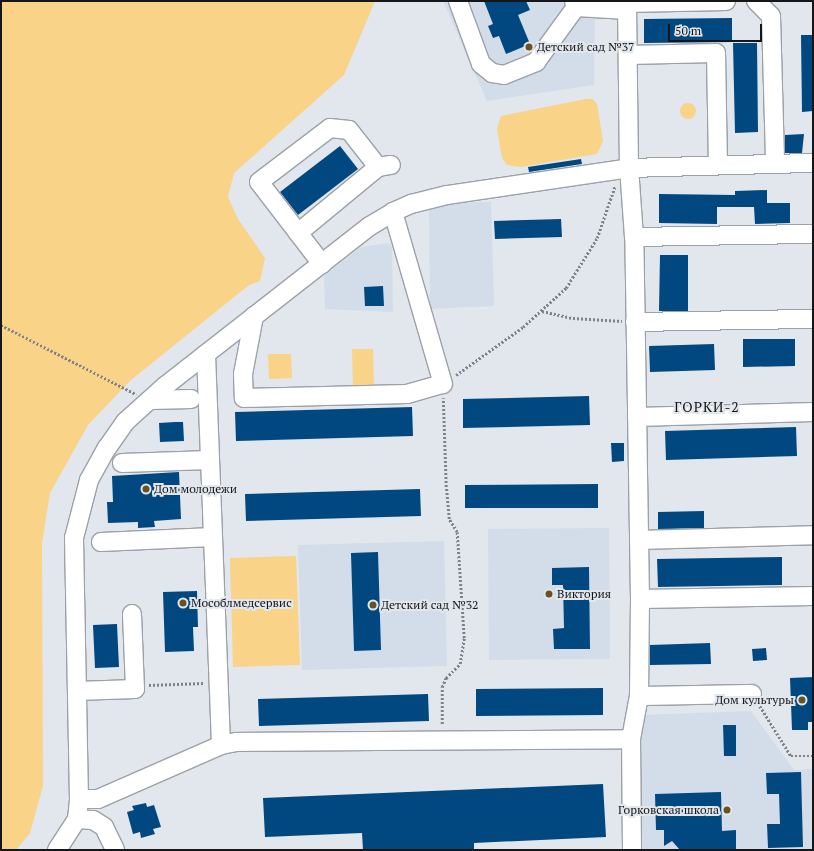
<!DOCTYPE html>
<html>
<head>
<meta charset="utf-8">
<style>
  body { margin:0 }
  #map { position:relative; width:814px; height:851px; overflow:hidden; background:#e1e7ed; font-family:"PT Serif",serif }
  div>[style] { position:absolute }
  .built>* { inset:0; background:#d2dde9 }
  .green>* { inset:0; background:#f8d388 }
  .round { border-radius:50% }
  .building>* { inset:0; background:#024880 }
  .path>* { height:2.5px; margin-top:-1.25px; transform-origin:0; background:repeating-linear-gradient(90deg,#7e8286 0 2px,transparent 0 4px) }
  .roads { filter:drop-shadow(1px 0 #9ca1a7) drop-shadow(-1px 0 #9ca1a7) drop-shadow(0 1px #9ca1a7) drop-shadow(0 -1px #9ca1a7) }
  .minor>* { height:18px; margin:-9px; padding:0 9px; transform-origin:9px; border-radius:9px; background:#fff }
  .dots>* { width:11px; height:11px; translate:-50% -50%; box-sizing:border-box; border:2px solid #e1e7ed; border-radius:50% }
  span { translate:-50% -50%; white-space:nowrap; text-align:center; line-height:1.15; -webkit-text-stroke:4px #e1e7ed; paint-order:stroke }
  .poi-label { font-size:12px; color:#151619 }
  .left { translate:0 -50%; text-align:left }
  .right { translate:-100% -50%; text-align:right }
  .quarter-label { font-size:14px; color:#151619; letter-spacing:1px }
  .frame { position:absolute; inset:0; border:2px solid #151619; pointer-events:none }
  .scale { position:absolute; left:668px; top:24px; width:94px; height:18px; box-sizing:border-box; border:2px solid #151619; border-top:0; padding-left:5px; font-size:12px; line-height:14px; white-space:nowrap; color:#151619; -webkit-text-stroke:3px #e1e7ed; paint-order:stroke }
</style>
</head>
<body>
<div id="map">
  <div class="built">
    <i style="clip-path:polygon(443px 1px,595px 1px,594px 85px,487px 101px)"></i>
    <i style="clip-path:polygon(491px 202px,494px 306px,430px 309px,429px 210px,457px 203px)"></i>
    <i style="clip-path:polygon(389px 243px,392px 247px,393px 312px,325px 309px,324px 276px,361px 247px)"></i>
    <i style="clip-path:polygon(609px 528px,610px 659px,489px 660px,488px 529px)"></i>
    <i style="clip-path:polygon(444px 541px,447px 666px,302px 670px,298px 545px)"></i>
    <i style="clip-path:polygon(751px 711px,794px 770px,813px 769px,813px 850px,641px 850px,639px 715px)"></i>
  </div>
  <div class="green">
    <i style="clip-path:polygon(1px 1px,375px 1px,344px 75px,234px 173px,228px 197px,238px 219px,265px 258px,260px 281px,249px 285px,131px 380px,88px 425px,50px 493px,42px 543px,43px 786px,30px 833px,16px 850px,1px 850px)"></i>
    <i style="clip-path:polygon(586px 99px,593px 99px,597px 104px,603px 141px,597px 154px,521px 167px,507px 165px,502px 158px,497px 129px,501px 116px)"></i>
    <i class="round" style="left:680px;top:103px;width:16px;height:16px"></i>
    <i style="clip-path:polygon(352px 349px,373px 349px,374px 388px,353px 389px)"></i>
    <i style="clip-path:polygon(268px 354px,291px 354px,292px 378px,269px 379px)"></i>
    <i style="clip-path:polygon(296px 556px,300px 665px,233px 667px,230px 558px)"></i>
  </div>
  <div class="building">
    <i style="clip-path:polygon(484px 1px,526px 1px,530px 10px,518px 15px,530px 44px,506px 54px,499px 36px,493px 38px,488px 26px,493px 24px)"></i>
    <i style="clip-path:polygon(732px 18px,732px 42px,644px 43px,644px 19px)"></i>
    <i style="clip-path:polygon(801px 35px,813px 35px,813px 111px,802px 112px)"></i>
    <i style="clip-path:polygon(733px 43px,757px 43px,758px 132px,735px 133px)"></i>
    <i style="clip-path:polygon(804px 134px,802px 153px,785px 153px,785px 135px)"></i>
    <i style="clip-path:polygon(340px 146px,358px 169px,298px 215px,280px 192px)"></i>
    <i style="clip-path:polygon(581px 159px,582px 164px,529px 172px,528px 167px)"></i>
    <i style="clip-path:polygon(767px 190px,767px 203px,790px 203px,790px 223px,755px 224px,754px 207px,717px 207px,717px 224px,659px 223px,659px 194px,735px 195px,735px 191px)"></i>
    <i style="clip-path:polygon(561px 219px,562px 237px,495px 239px,494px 221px)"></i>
    <i style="clip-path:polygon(660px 255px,688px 255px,688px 311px,659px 311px)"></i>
    <i style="clip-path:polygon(383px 286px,384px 306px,365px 306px,364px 287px)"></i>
    <i style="clip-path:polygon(743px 339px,795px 339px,795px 366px,743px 367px)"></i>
    <i style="clip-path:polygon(714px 344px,715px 370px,650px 372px,649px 346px)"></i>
    <i style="clip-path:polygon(589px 396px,590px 425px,463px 428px,463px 399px)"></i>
    <i style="clip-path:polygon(412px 407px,413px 436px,236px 441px,235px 412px)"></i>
    <i style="clip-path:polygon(175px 422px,183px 422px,184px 441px,160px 442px,159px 423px)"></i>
    <i style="clip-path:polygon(796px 427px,797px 456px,666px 460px,665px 431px)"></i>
    <i style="clip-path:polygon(611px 443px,624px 443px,624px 461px,612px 462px)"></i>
    <i style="clip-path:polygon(179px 472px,181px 519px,154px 521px,155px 527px,138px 528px,138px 522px,108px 523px,107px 502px,113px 502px,112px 476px)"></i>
    <i style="clip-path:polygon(598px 484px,598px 508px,465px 508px,465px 485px)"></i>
    <i style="clip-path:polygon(420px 489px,421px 516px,246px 521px,245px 494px)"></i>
    <i style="clip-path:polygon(704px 511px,704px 528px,658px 529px,658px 512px)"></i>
    <i style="clip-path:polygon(378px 552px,381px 650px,354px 651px,351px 553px)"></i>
    <i style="clip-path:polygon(782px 557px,782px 585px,658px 587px,657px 559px)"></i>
    <i style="clip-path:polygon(589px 567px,590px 649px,554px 649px,553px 629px,564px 628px,563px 585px,552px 585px,552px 568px)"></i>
    <i style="clip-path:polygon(197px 591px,198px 627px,193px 627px,194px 651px,165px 652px,163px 592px)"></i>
    <i style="clip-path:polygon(117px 624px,119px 667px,95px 668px,93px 625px)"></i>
    <i style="clip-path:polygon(710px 643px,711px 664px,650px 665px,650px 645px)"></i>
    <i style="clip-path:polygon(766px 648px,767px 660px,753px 661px,752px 649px)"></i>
    <i style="clip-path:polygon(813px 677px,813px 722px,808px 722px,808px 730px,792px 730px,790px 678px)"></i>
    <i style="clip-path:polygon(603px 688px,603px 715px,476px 716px,476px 689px)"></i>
    <i style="clip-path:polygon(428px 694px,429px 721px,259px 726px,258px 699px)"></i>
    <i style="clip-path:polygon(723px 725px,736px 725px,736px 756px,724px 756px)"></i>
    <i style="clip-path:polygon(801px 772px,803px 847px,768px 848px,767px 824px,780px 824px,779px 794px,767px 794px,766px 773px)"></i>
    <i style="clip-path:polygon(603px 784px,606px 837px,474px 843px,474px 850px,363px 850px,362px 833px,265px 837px,263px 798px)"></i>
    <i style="clip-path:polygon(721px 792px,722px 831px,736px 830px,736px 850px,680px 850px,672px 841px,664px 846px,664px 830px,656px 830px,655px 794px)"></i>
    <i style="clip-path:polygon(146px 803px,147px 807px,154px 805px,161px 827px,153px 829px,155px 834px,141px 838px,140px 832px,133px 834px,127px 812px,134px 810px,132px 806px)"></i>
  </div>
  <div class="path">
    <i style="left:542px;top:311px;width:32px;rotate:13deg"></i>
    <i style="left:573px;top:318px;width:49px;rotate:3.5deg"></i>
    <i style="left:1px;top:325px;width:152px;rotate:27.1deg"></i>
    <i style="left:456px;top:375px;width:82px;rotate:-35.6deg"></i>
    <i style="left:523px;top:327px;width:58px;rotate:-42.2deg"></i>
    <i style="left:566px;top:288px;width:59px;rotate:-58.2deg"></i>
    <i style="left:597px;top:238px;width:55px;rotate:-70.9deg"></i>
    <i style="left:149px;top:685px;width:55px;rotate:-2.1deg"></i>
    <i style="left:760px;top:706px;width:59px;rotate:58.2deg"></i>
    <i style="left:791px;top:756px;width:22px"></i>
    <i style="left:442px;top:724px;width:37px;rotate:-90deg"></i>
    <i style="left:442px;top:687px;width:10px;rotate:-66deg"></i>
    <i style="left:446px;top:678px;width:20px;rotate:-45deg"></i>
    <i style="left:460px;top:664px;width:26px;rotate:-81deg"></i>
    <i style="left:464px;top:638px;width:106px;rotate:-93.8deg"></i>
    <i style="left:457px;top:532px;width:15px;rotate:-122deg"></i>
    <i style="left:449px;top:519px;width:32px;rotate:-95deg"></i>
    <i style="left:446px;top:487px;width:89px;rotate:-91.9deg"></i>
  </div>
  <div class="roads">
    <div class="minor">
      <i style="left:458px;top:1px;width:67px;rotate:69.9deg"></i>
      <i style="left:481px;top:64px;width:14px;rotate:39deg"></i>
      <i style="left:492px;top:73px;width:12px;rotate:9deg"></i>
      <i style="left:504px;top:75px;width:35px;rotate:-22deg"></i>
      <i style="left:536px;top:62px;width:68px;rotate:-54deg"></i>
      <i style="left:574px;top:1px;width:6px;rotate:72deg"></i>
      <i style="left:576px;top:7px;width:51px;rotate:3.4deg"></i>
      <i style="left:756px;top:1px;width:21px;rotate:45deg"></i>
      <i style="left:771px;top:16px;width:147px;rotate:88.4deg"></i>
      <i style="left:627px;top:3px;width:99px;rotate:-1.2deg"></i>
      <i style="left:628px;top:55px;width:88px;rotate:-1.3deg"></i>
      <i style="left:716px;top:53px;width:111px;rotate:89deg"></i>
      <i style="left:298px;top:233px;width:104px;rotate:-39.5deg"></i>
      <i style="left:634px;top:237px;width:179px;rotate:-1deg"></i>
      <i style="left:322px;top:264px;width:103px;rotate:-127.5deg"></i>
      <i style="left:259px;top:182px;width:89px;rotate:-37.3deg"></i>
      <i style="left:330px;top:128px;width:19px;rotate:6deg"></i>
      <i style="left:349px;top:130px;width:47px;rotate:51.9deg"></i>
      <i style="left:378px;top:167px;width:13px;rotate:-9deg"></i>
      <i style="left:254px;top:316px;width:59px;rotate:100.7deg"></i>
      <i style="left:243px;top:374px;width:24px;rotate:88deg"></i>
      <i style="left:244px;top:398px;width:163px;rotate:-1.4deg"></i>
      <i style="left:407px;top:394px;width:37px;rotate:-16deg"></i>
      <i style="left:443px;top:384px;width:179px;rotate:-106.2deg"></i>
      <i style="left:635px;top:322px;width:178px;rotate:-1deg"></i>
      <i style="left:206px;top:354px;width:391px;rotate:87.8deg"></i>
      <i style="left:150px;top:400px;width:41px;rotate:-1.4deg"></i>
      <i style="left:637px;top:417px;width:176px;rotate:-1.6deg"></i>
      <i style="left:122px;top:463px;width:88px;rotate:-2deg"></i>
      <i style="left:639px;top:540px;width:174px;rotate:-1.6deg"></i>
      <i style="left:101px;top:542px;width:112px;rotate:-2.6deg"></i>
      <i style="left:640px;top:599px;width:173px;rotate:-1deg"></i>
      <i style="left:77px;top:691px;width:58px;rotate:-2deg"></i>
      <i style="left:135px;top:689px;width:75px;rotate:-92.3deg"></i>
      <i style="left:639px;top:696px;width:113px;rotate:-1deg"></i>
      <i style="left:79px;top:799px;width:19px"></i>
      <i style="left:98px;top:799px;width:134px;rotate:-23.7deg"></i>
      <i style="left:221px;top:745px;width:16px;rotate:-11deg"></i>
      <i style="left:237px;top:742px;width:394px;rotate:-0.4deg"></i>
      <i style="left:77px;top:819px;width:16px;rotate:4deg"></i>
      <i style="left:93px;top:820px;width:13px;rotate:32deg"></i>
      <i style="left:104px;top:827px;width:25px;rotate:64deg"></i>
      <i style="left:57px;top:850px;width:37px;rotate:-57deg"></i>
      <i style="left:77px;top:819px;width:20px;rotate:-84deg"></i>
      <i style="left:79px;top:799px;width:261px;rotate:-91.1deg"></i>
      <i style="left:74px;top:538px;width:60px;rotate:-75.5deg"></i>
      <i style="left:89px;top:480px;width:37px;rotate:-61deg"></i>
      <i style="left:107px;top:448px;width:32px;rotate:-55deg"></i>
      <i style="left:125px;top:422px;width:54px;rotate:-42deg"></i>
      <i style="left:165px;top:386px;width:260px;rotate:-38deg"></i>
      <i style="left:370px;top:226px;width:27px;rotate:-31deg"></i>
      <i style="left:393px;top:212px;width:20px;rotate:-24deg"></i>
      <i style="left:411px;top:204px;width:37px;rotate:-14deg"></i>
      <i style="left:447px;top:195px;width:184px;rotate:-8.4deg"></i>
      <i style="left:629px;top:168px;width:167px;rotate:-90.7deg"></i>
      <i style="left:632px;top:850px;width:111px;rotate:-90.5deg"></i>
      <i style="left:631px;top:739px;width:44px;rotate:-79.5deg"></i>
      <i style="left:639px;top:696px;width:97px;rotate:-89.4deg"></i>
      <i style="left:640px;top:599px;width:362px;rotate:-90.9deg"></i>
      <i style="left:634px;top:237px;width:69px;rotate:-94.1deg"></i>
      <i style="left:629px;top:168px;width:184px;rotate:-1.6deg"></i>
    </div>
  </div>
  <div class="dots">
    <i style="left:529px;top:47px;background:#685221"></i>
    <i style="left:146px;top:489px;background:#685221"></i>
    <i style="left:549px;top:594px;background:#685221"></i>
    <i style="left:183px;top:603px;background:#685221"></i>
    <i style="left:373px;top:605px;background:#685221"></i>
    <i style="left:802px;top:700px;background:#685221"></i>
    <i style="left:727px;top:810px;background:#685221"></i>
  </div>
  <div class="poi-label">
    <span class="left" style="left:537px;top:47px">Детский сад №37</span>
    <span class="left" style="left:154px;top:489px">Дом молодежи</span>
    <span class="left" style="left:557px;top:594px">Виктория</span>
    <span class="left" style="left:191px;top:603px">Мособлмедсервис</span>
    <span class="left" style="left:381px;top:605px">Детский сад №32</span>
    <span class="right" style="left:794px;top:700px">Дом культуры</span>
    <span class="right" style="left:719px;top:810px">Горковская школа</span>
  </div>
  <div class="quarter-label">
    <span style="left:707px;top:407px">ГОРКИ-2</span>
  </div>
  <div class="frame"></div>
  <div class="scale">50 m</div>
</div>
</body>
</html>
